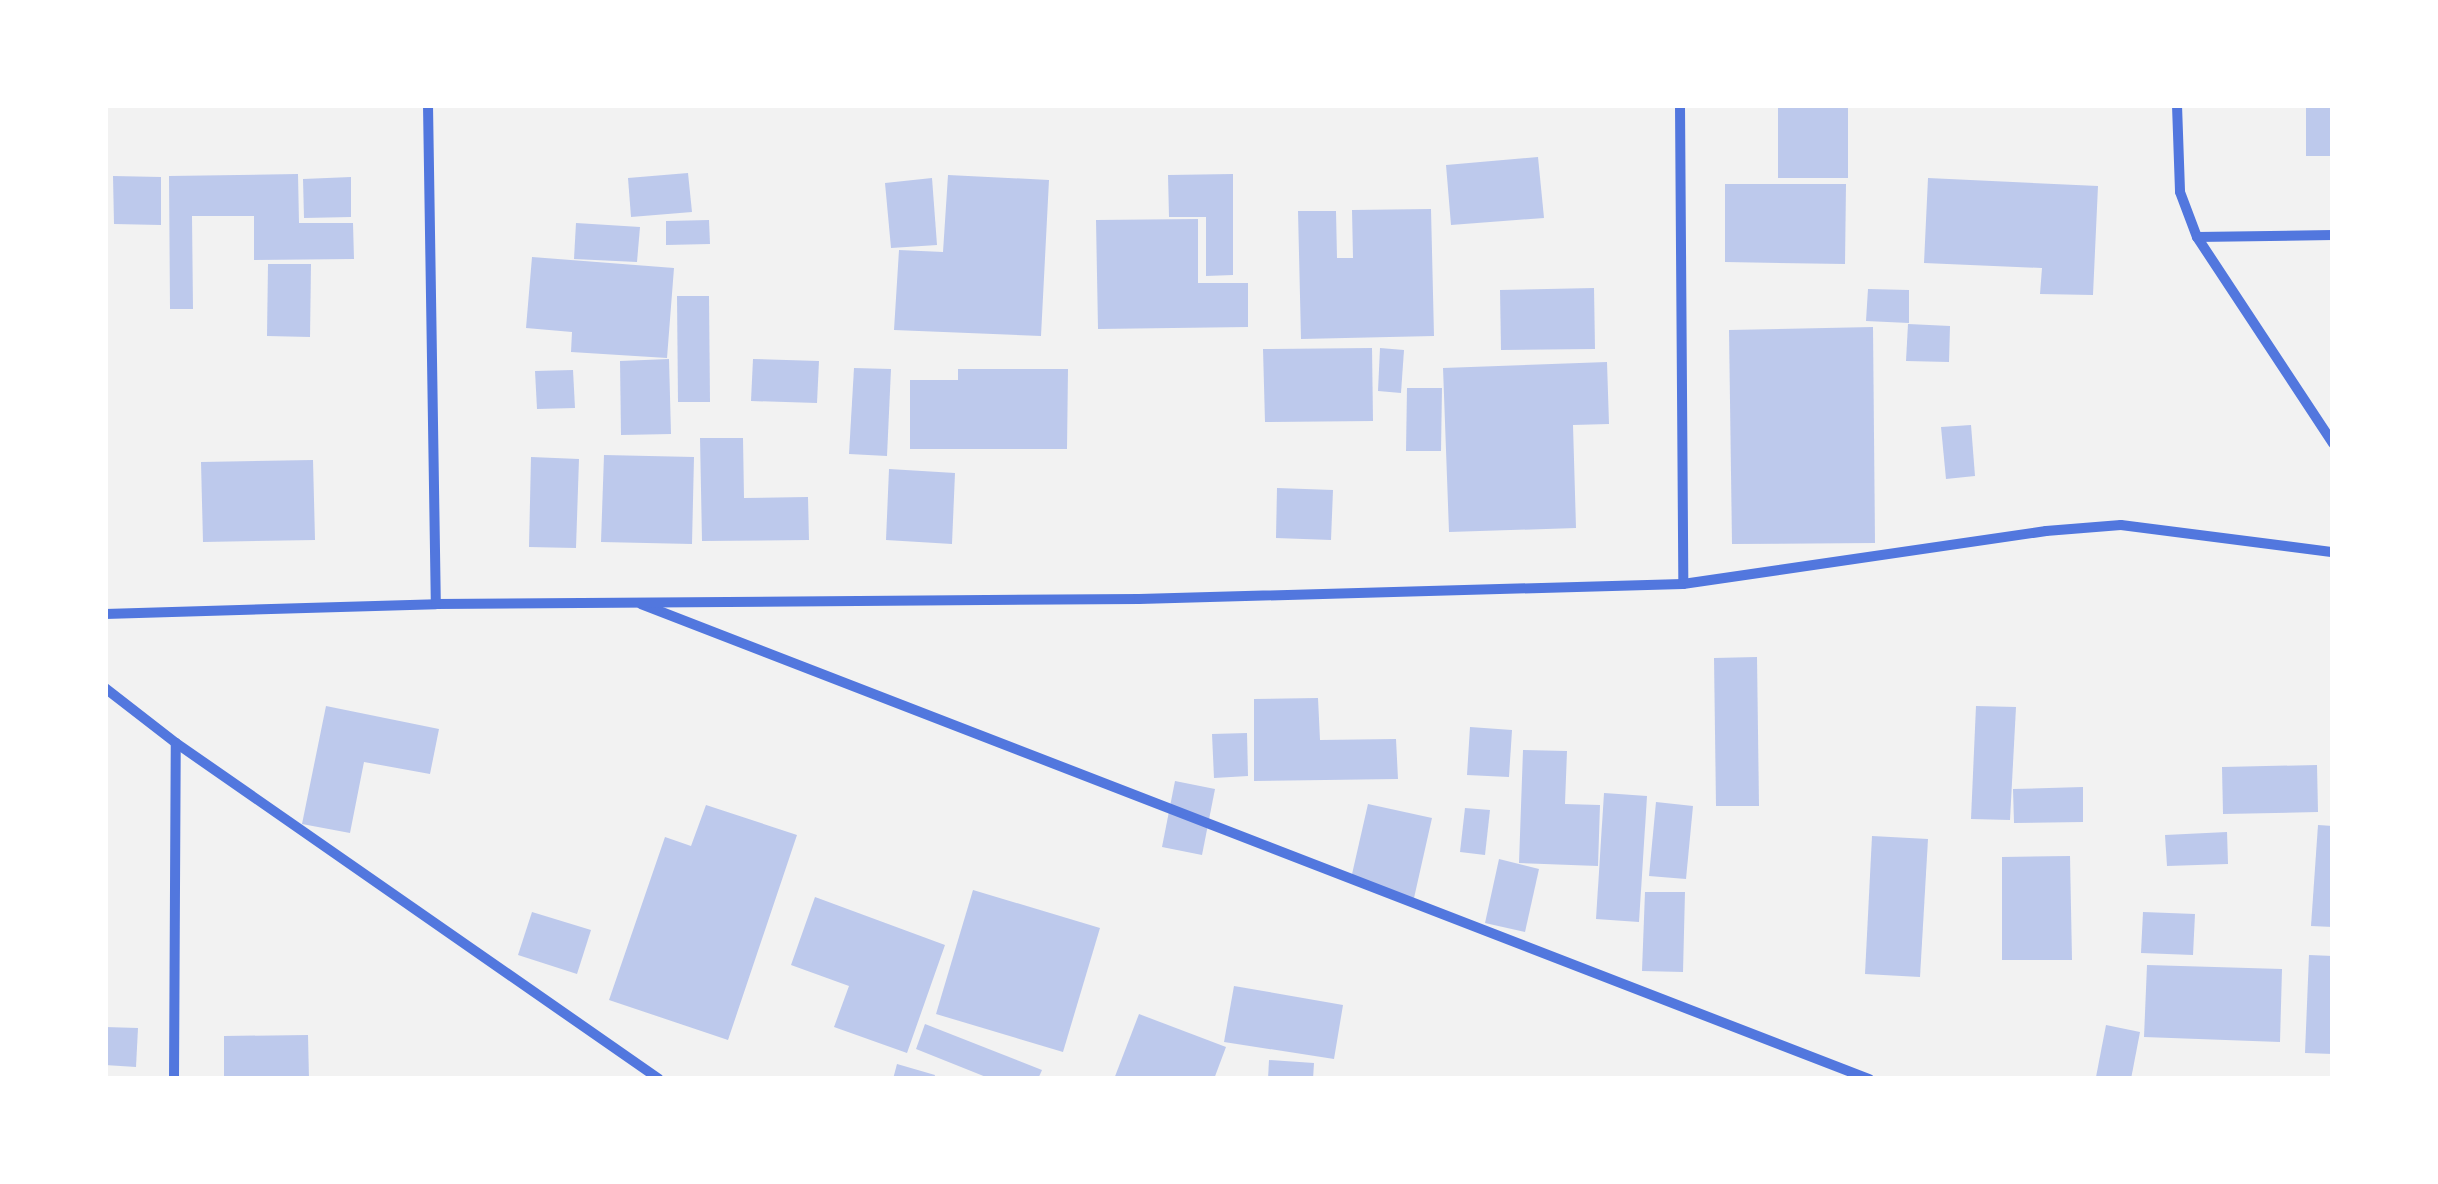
<!DOCTYPE html>
<html>
<head>
<meta charset="utf-8">
<style>
  body { margin:0 }
  #map { position:relative; width:2438px; height:1184px; overflow:hidden; background:#f2f2f2; font-family:Poppins,sans-serif }
  div>[style] { position:absolute }
  .building>* { inset:0; background:#bdc9ec }
  .minor>* { height:10px; margin:-5px; padding:0 5px; transform-origin:5px; border-radius:5px; background:#5277de }
  span { translate:-50% -50%; white-space:nowrap; text-align:center; line-height:1.15; -webkit-text-stroke:8px #fff; paint-order:stroke }
  .frame { position:absolute; inset:0; border:108px solid #fff; pointer-events:none }
</style>
</head>
<body>
<div id="map">
  <div class="building">
    <i style="clip-path:polygon(1778px 105px,1848px 105px,1848px 178px,1778px 178px)"></i>
    <i style="clip-path:polygon(2306px 105px,2333px 105px,2333px 156px,2306px 156px)"></i>
    <i style="clip-path:polygon(1538px 157px,1544px 218px,1451px 225px,1446px 165px)"></i>
    <i style="clip-path:polygon(688px 173px,692px 212px,631px 217px,628px 178px)"></i>
    <i style="clip-path:polygon(298px 174px,299px 223px,353px 223px,354px 259px,254px 260px,254px 216px,192px 216px,193px 309px,170px 309px,169px 176px)"></i>
    <i style="clip-path:polygon(1233px 174px,1233px 275px,1206px 276px,1206px 217px,1169px 217px,1168px 175px)"></i>
    <i style="clip-path:polygon(948px 175px,1049px 180px,1041px 336px,894px 330px,899px 250px,943px 252px)"></i>
    <i style="clip-path:polygon(113px 176px,161px 177px,161px 225px,114px 224px)"></i>
    <i style="clip-path:polygon(351px 177px,351px 217px,304px 218px,303px 179px)"></i>
    <i style="clip-path:polygon(932px 178px,937px 245px,891px 248px,885px 183px)"></i>
    <i style="clip-path:polygon(1928px 178px,2098px 186px,2093px 295px,2040px 294px,2042px 268px,1924px 263px)"></i>
    <i style="clip-path:polygon(1725px 184px,1846px 184px,1845px 264px,1725px 262px)"></i>
    <i style="clip-path:polygon(1431px 209px,1434px 336px,1301px 339px,1298px 211px,1336px 211px,1337px 258px,1353px 258px,1352px 210px)"></i>
    <i style="clip-path:polygon(1198px 219px,1198px 283px,1248px 283px,1248px 327px,1098px 329px,1096px 220px)"></i>
    <i style="clip-path:polygon(709px 220px,710px 244px,666px 245px,666px 221px)"></i>
    <i style="clip-path:polygon(576px 223px,640px 227px,637px 262px,574px 259px)"></i>
    <i style="clip-path:polygon(532px 257px,674px 268px,667px 358px,571px 352px,572px 332px,526px 328px)"></i>
    <i style="clip-path:polygon(268px 264px,311px 264px,310px 337px,267px 336px)"></i>
    <i style="clip-path:polygon(1594px 288px,1595px 349px,1501px 350px,1500px 290px)"></i>
    <i style="clip-path:polygon(1868px 289px,1909px 290px,1909px 323px,1866px 321px)"></i>
    <i style="clip-path:polygon(677px 296px,709px 296px,710px 402px,678px 402px)"></i>
    <i style="clip-path:polygon(1908px 324px,1950px 326px,1949px 362px,1906px 361px)"></i>
    <i style="clip-path:polygon(1873px 327px,1875px 543px,1732px 544px,1729px 330px)"></i>
    <i style="clip-path:polygon(1372px 348px,1373px 421px,1265px 422px,1263px 349px)"></i>
    <i style="clip-path:polygon(1380px 348px,1404px 350px,1401px 393px,1378px 391px)"></i>
    <i style="clip-path:polygon(669px 359px,671px 434px,621px 435px,620px 361px)"></i>
    <i style="clip-path:polygon(753px 359px,819px 361px,817px 403px,751px 401px)"></i>
    <i style="clip-path:polygon(1607px 362px,1609px 424px,1573px 425px,1576px 528px,1449px 532px,1443px 368px)"></i>
    <i style="clip-path:polygon(854px 368px,891px 369px,887px 456px,849px 454px)"></i>
    <i style="clip-path:polygon(958px 369px,1068px 369px,1067px 449px,910px 449px,910px 380px,958px 380px)"></i>
    <i style="clip-path:polygon(573px 370px,575px 408px,537px 409px,535px 371px)"></i>
    <i style="clip-path:polygon(1407px 388px,1442px 388px,1441px 451px,1406px 451px)"></i>
    <i style="clip-path:polygon(1971px 425px,1975px 476px,1946px 479px,1941px 427px)"></i>
    <i style="clip-path:polygon(700px 438px,743px 438px,744px 498px,808px 497px,809px 540px,702px 541px)"></i>
    <i style="clip-path:polygon(604px 455px,694px 457px,692px 544px,601px 542px)"></i>
    <i style="clip-path:polygon(531px 457px,579px 459px,576px 548px,529px 547px)"></i>
    <i style="clip-path:polygon(313px 460px,315px 540px,203px 542px,201px 462px)"></i>
    <i style="clip-path:polygon(889px 469px,955px 473px,952px 544px,886px 540px)"></i>
    <i style="clip-path:polygon(1277px 488px,1333px 490px,1331px 540px,1276px 538px)"></i>
    <i style="clip-path:polygon(1757px 657px,1759px 806px,1716px 806px,1714px 658px)"></i>
    <i style="clip-path:polygon(1318px 698px,1320px 740px,1396px 739px,1398px 779px,1254px 781px,1254px 699px)"></i>
    <i style="clip-path:polygon(326px 706px,439px 729px,430px 774px,364px 762px,350px 833px,302px 824px)"></i>
    <i style="clip-path:polygon(1976px 706px,2016px 707px,2010px 820px,1971px 819px)"></i>
    <i style="clip-path:polygon(1470px 727px,1512px 730px,1509px 777px,1467px 775px)"></i>
    <i style="clip-path:polygon(1247px 733px,1248px 776px,1214px 778px,1212px 734px)"></i>
    <i style="clip-path:polygon(1523px 750px,1567px 751px,1565px 804px,1600px 805px,1598px 866px,1519px 863px)"></i>
    <i style="clip-path:polygon(2317px 765px,2318px 812px,2223px 814px,2222px 767px)"></i>
    <i style="clip-path:polygon(1175px 781px,1215px 789px,1202px 855px,1162px 847px)"></i>
    <i style="clip-path:polygon(2083px 787px,2083px 822px,2014px 823px,2013px 789px)"></i>
    <i style="clip-path:polygon(1604px 793px,1647px 796px,1639px 922px,1596px 919px)"></i>
    <i style="clip-path:polygon(1656px 802px,1693px 806px,1686px 879px,1649px 876px)"></i>
    <i style="clip-path:polygon(1368px 804px,1432px 818px,1414px 898px,1350px 883px)"></i>
    <i style="clip-path:polygon(706px 805px,797px 835px,728px 1040px,609px 1000px,665px 837px,691px 846px)"></i>
    <i style="clip-path:polygon(1465px 808px,1490px 810px,1485px 855px,1460px 852px)"></i>
    <i style="clip-path:polygon(2318px 825px,2333px 826px,2333px 927px,2311px 926px)"></i>
    <i style="clip-path:polygon(2227px 832px,2228px 864px,2167px 866px,2165px 835px)"></i>
    <i style="clip-path:polygon(1872px 836px,1928px 839px,1920px 977px,1865px 974px)"></i>
    <i style="clip-path:polygon(2070px 856px,2072px 960px,2002px 960px,2002px 857px)"></i>
    <i style="clip-path:polygon(1499px 859px,1539px 869px,1525px 932px,1485px 923px)"></i>
    <i style="clip-path:polygon(973px 890px,1100px 928px,1063px 1052px,936px 1014px)"></i>
    <i style="clip-path:polygon(1645px 892px,1685px 892px,1683px 972px,1642px 971px)"></i>
    <i style="clip-path:polygon(815px 897px,945px 945px,907px 1053px,834px 1027px,849px 986px,791px 965px)"></i>
    <i style="clip-path:polygon(532px 912px,591px 930px,577px 974px,518px 955px)"></i>
    <i style="clip-path:polygon(2143px 912px,2195px 914px,2193px 955px,2141px 953px)"></i>
    <i style="clip-path:polygon(2309px 955px,2333px 956px,2333px 1054px,2305px 1053px)"></i>
    <i style="clip-path:polygon(2147px 965px,2282px 969px,2280px 1042px,2144px 1037px)"></i>
    <i style="clip-path:polygon(1234px 986px,1343px 1005px,1334px 1059px,1224px 1042px)"></i>
    <i style="clip-path:polygon(1139px 1014px,1226px 1047px,1214px 1079px,1114px 1079px)"></i>
    <i style="clip-path:polygon(925px 1024px,1042px 1070px,1038px 1079px,991px 1079px,916px 1049px)"></i>
    <i style="clip-path:polygon(2106px 1025px,2140px 1032px,2131px 1079px,2096px 1077px)"></i>
    <i style="clip-path:polygon(105px 1027px,138px 1028px,136px 1067px,105px 1065px)"></i>
    <i style="clip-path:polygon(308px 1035px,309px 1079px,224px 1079px,224px 1036px)"></i>
    <i style="clip-path:polygon(1269px 1060px,1314px 1063px,1313px 1079px,1268px 1079px)"></i>
    <i style="clip-path:polygon(897px 1064px,935px 1075px,934px 1079px,893px 1079px)"></i>
  </div>
  <div class="minor">
    <i style="left:428px;top:105px;width:499px;rotate:89.1deg"></i>
    <i style="left:1680px;top:105px;width:479px;rotate:89.6deg"></i>
    <i style="left:2177px;top:105px;width:87px;rotate:88deg"></i>
    <i style="left:2180px;top:192px;width:48px;rotate:69.3deg"></i>
    <i style="left:2197px;top:237px;width:247px;rotate:56.6deg"></i>
    <i style="left:2197px;top:237px;width:136px;rotate:-0.8deg"></i>
    <i style="left:641px;top:604px;width:1317px;rotate:21.15deg"></i>
    <i style="left:105px;top:614px;width:331px;rotate:-1.7deg"></i>
    <i style="left:436px;top:604px;width:703px;rotate:-0.41deg"></i>
    <i style="left:1139px;top:599px;width:544px;rotate:-1.58deg"></i>
    <i style="left:1683px;top:584px;width:367px;rotate:-8.3deg"></i>
    <i style="left:2046px;top:531px;width:75px;rotate:-4.6deg"></i>
    <i style="left:2121px;top:525px;width:214px;rotate:7.3deg"></i>
    <i style="left:105px;top:688px;width:90px;rotate:37.8deg"></i>
    <i style="left:176px;top:743px;width:588px;rotate:34.82deg"></i>
    <i style="left:174px;top:1079px;width:336px;rotate:-89.7deg"></i>
  </div>
  <div class="frame"></div>
</div>
</body>
</html>
